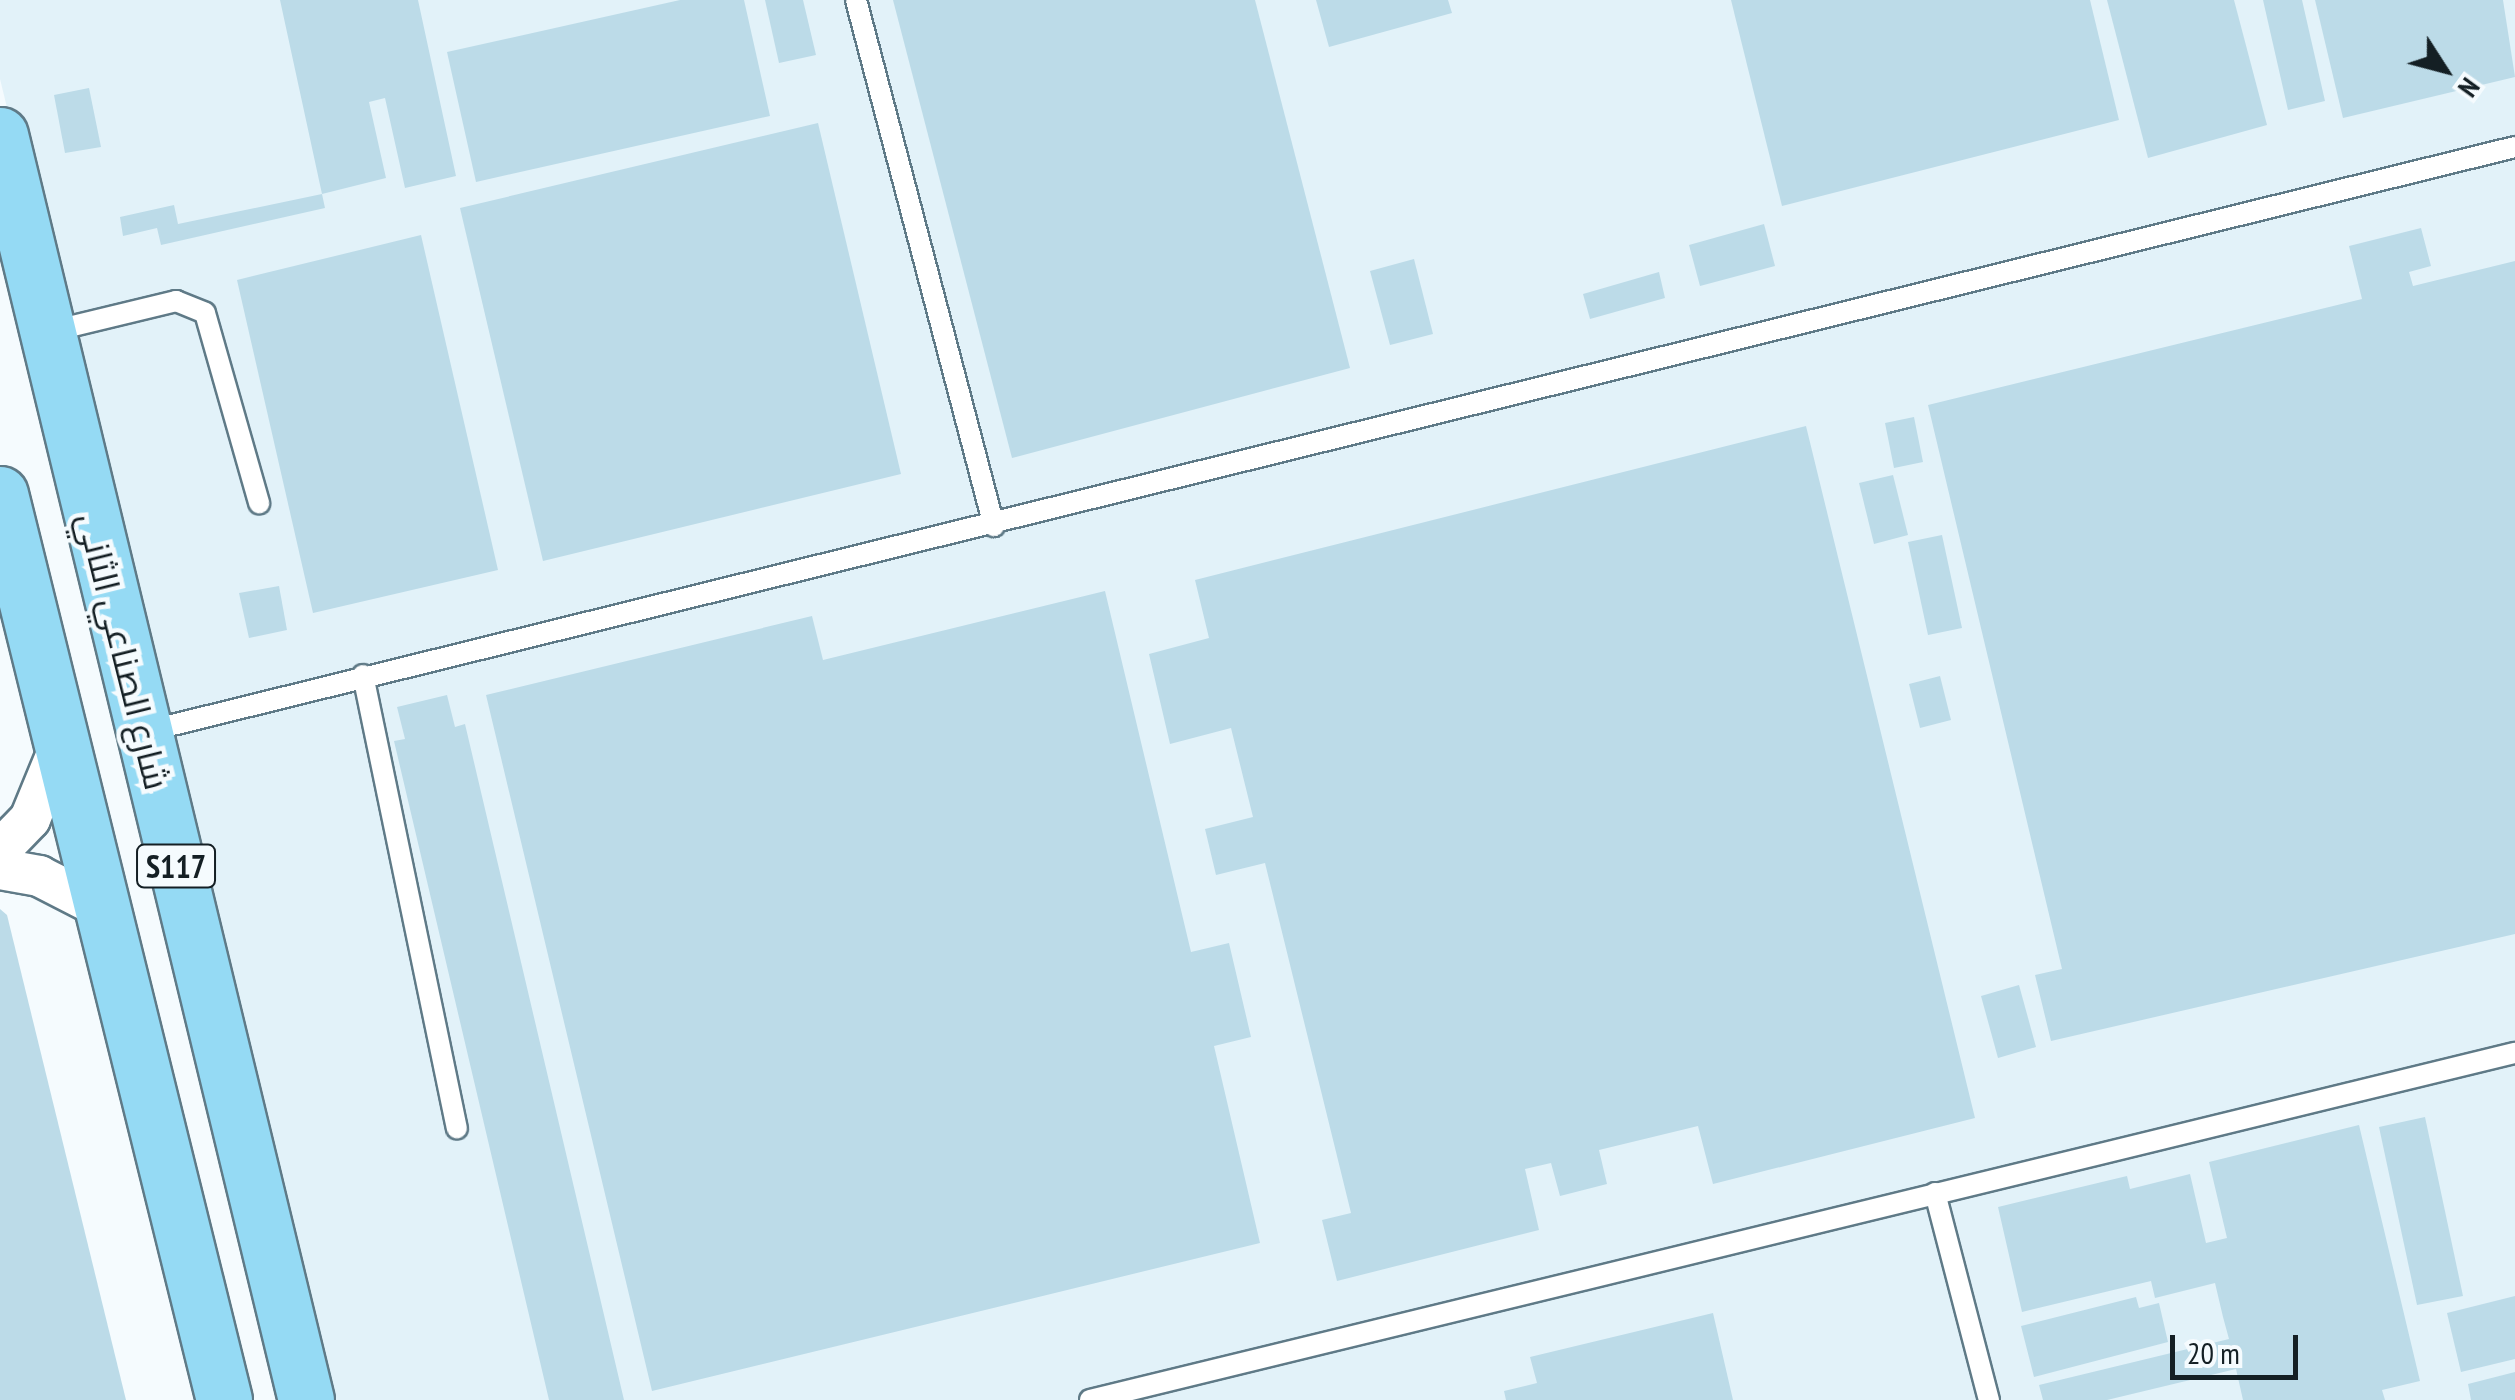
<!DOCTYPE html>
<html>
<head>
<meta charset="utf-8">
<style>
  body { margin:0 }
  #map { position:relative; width:2515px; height:1400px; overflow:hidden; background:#f5fbfe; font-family:"PT Sans Narrow",Cairo,sans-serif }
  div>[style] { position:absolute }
  .built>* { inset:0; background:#e2f2f9 }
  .building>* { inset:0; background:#bcdbe8 }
  .roads { filter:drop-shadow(2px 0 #5f7a87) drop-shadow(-2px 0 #5f7a87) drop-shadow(0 2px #5f7a87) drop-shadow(0 -2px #5f7a87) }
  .service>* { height:20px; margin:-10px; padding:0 10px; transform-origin:10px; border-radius:10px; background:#fff }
  .minor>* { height:40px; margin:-20px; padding:0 20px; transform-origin:20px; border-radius:20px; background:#fff }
  .primary>* { height:55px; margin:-27.5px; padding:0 27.5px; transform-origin:27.5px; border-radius:27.5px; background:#95daf4 }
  span { translate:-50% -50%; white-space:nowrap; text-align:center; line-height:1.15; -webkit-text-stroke:9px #f5fbfe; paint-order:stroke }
  .shield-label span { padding:2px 8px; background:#f5fbfe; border:2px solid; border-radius:8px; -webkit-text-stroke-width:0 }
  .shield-label { font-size:32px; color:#141f24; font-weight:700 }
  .street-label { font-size:35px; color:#141f24 }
  .north { position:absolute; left:2395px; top:20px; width:100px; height:100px; -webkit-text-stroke:8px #f5fbfe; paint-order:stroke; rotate:126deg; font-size:28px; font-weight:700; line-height:40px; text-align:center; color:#141f24 }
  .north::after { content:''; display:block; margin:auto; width:35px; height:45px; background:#141f24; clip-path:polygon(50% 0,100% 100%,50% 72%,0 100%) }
  .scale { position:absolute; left:2170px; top:1335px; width:128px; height:45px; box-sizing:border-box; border:5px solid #141f24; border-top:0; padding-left:12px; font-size:30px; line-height:35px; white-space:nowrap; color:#141f24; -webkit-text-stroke:8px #f5fbfe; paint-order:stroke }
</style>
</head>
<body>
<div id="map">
  <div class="built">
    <i style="clip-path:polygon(0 0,2515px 0,2515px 1400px,324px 1400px,0 79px)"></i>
  </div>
  <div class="building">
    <i style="clip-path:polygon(280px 0,418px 0,456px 176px,405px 188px,385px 98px,369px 102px,386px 178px,322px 194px)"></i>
    <i style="clip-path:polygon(680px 0,744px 0,770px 116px,476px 182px,447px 52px)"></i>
    <i style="clip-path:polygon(765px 0,803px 0,816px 55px,779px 63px)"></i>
    <i style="clip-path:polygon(893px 0,1255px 0,1350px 368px,1012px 458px)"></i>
    <i style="clip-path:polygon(1316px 0,1448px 0,1452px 13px,1329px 47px)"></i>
    <i style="clip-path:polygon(1731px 0,2090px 0,2119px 120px,1782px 206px)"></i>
    <i style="clip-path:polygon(2107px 0,2234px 0,2267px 125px,2148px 158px)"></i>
    <i style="clip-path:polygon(2263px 0,2302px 0,2325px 101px,2288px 110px)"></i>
    <i style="clip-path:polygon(2315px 0,2503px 0,2515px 77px,2343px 118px)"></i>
    <i style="clip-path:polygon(89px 88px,101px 147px,65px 153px,54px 95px)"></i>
    <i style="clip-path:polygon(818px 123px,901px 474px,543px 561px,460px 208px)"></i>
    <i style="clip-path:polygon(322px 194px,325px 208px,161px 245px,157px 228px,123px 236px,120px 217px,174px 205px,178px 224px)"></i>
    <i style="clip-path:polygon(1764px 224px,1775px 266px,1700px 286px,1689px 245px)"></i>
    <i style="clip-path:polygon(2421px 228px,2431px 266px,2409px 272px,2413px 286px,2515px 261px,2515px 934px,2051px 1041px,2035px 975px,2062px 969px,1928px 405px,2362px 299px,2349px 246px)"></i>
    <i style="clip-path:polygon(421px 235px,498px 570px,313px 613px,237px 280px)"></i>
    <i style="clip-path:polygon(1414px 259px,1433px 334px,1390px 345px,1370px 271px)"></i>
    <i style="clip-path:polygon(1659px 272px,1665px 298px,1590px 319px,1583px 294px)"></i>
    <i style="clip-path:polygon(1914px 417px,1923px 462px,1894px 468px,1885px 423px)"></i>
    <i style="clip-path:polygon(1806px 426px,1975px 1118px,1713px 1184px,1698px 1126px,1599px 1150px,1607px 1184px,1560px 1196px,1551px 1163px,1525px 1169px,1539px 1230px,1337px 1281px,1322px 1220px,1351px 1213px,1265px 863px,1216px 875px,1205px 829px,1253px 817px,1231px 728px,1170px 744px,1149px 654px,1209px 638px,1195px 580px)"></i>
    <i style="clip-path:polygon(1893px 475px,1908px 535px,1874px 544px,1859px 483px)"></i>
    <i style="clip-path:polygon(1942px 535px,1962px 628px,1928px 635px,1908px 542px)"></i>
    <i style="clip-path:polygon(279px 586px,287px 630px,249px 638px,239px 593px)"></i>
    <i style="clip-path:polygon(1105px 591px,1191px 952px,1229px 943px,1251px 1037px,1214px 1046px,1260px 1243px,652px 1391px,486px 695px,812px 616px,823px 660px)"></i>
    <i style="clip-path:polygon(1940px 676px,1951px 720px,1920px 728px,1909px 684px)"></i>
    <i style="clip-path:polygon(447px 695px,455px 727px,465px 724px,624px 1400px,549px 1400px,394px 741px,405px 739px,397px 707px)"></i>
    <i style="clip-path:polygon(0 909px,7px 915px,126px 1400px,0 1400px)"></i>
    <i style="clip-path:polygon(2019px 985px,2036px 1047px,1998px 1058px,1981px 996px)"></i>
    <i style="clip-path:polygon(2425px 1117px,2463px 1296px,2417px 1305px,2379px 1127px)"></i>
    <i style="clip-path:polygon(2359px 1125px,2420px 1381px,2382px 1390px,2385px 1400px,2243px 1400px,2236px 1369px,2107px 1400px,2043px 1400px,2039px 1385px,2229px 1339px,2223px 1317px,2215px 1283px,2155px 1298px,2151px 1281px,2022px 1312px,1998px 1207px,2127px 1176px,2130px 1189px,2190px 1174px,2206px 1243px,2227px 1238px,2209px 1162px)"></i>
    <i style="clip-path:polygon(2515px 1296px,2515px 1359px,2461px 1372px,2447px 1313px)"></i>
    <i style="clip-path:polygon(2136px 1297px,2139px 1308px,2159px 1303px,2168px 1342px,2034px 1377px,2021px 1326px)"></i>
    <i style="clip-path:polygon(1713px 1313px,1733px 1400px,1506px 1400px,1504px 1391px,1537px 1383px,1530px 1357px)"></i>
    <i style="clip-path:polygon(2515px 1372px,2515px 1400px,2471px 1400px,2468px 1384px)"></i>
  </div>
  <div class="roads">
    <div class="service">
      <i style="left:856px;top:0;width:544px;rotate:75.3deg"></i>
      <i style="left:48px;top:332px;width:132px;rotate:-13.6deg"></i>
      <i style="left:176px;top:301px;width:31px;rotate:22deg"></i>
      <i style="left:205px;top:313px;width:198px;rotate:74.1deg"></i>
      <i style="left:363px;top:675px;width:463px;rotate:78.3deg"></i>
      <i style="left:148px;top:731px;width:2438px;rotate:-13.86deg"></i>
      <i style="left:1935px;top:1193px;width:214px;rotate:75.4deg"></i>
      <i style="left:1090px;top:1400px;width:1467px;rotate:-13.69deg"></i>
    </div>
    <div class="minor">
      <i style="left:0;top:850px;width:43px;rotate:-45.9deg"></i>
      <i style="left:30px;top:819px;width:74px;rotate:-67.6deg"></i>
      <i style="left:0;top:869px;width:40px;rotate:10deg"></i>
      <i style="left:39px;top:876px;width:64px;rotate:27deg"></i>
    </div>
    <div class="primary">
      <i style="left:0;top:135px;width:1301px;rotate:76.4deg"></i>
      <i style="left:0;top:494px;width:933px;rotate:76.11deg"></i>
    </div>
  </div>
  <div class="shield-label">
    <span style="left:176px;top:866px">S117</span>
  </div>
  <div class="street-label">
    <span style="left:124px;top:651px;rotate:76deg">شارع الصناعي الثاني</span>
  </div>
  <div class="north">N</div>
  <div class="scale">20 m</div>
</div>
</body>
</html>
